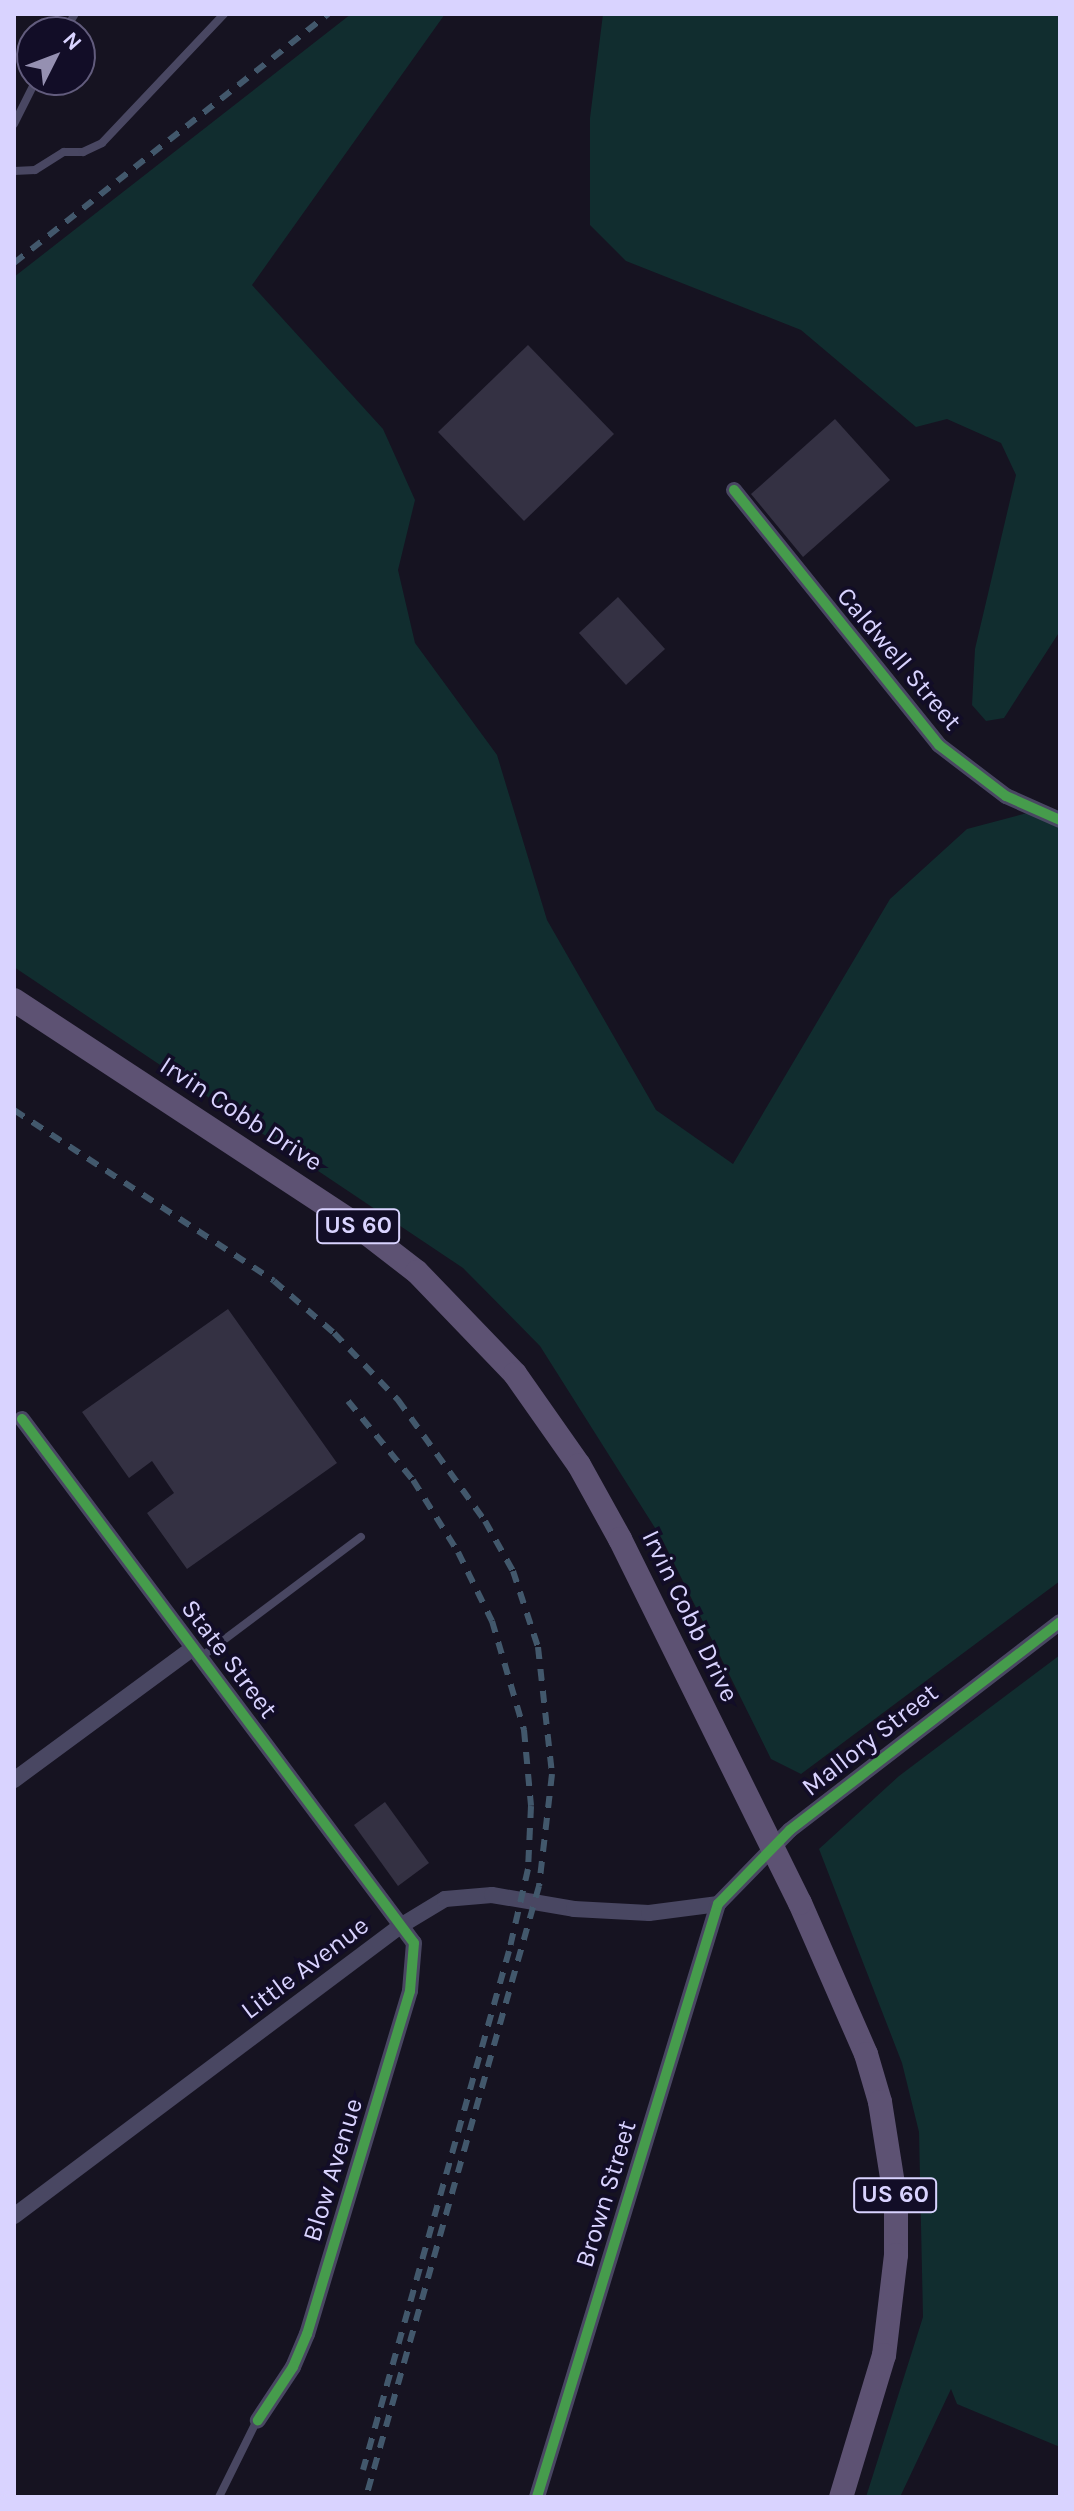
<!DOCTYPE html>
<html>
<head>
<meta charset="utf-8">
<style>
  body { margin:0 }
  #map { position:relative; width:1074px; height:2511px; overflow:hidden; background:#161321; font-family:Karla,sans-serif }
  div>[style] { position:absolute }
  .green>* { inset:0; background:#112d2f }
  .building>* { inset:0; background:#343143 }
  .lane>* { height:8px; margin:-4px; padding:0 4px; transform-origin:4px; border-radius:4px; background:#494762 }
  .street>* { height:16px; margin:-8px; padding:0 8px; transform-origin:8px; border-radius:8px; background:#494762 }
  .primary>* { height:24px; margin:-12px; padding:0 12px; transform-origin:12px; border-radius:12px; background:#5d5273 }
  .rail>* { height:6px; margin-top:-3px; transform-origin:0; background:repeating-linear-gradient(90deg,#42586c 0 12px,transparent 0 22px) }
  .primary-bridge>* { height:24px; margin:-12px; padding:0 12px; transform-origin:12px; border-radius:12px; background:#5d5273 }
  .cycleway>* { height:10px; margin:-5px; padding:0 5px; transform-origin:5px; border-radius:5px; background:#469c4c }
  span { translate:-50% -50%; white-space:nowrap; text-align:center; line-height:1.15; -webkit-text-stroke:7px #120d27; paint-order:stroke }
  .shield-label span { padding:2px 6px; background:#120d27; border:2px solid; border-radius:6px; -webkit-text-stroke-width:0 }
  .shield-label { font-size:24px; color:#d9d3ff; font-weight:700 }
  .street-label { font-size:26px; color:#d9d3ff }
  .frame { position:absolute; inset:0; border:16px solid #d9d3ff; pointer-events:none }
  .north { position:absolute; left:16px; top:16px; width:80px; height:80px; box-sizing:border-box; background:#120d27; border:2px solid #625c7d; border-radius:50%; rotate:48deg; font-size:22px; font-weight:700; line-height:32px; text-align:center; color:#d9d3ff }
  .north::after { content:''; display:block; margin:auto; width:28px; height:36px; background:#9590b1; clip-path:polygon(50% 0,100% 100%,50% 72%,0 100%) }
</style>
</head>
<body>
<div id="map">
  <div class="green">
    <i style="clip-path:polygon(351px 14px,445px 14px,252px 285px,383px 429px,415px 500px,398px 570px,415px 643px,497px 755px,547px 920px,656px 1110px,733px 1164px,890px 899px,967px 829px,1027px 813px,1060px 828px,1060px 1581px,801px 1774px,771px 1759px,662px 1539px,540px 1346px,463px 1268px,14px 967px,14px 277px)"></i>
    <i style="clip-path:polygon(603px 14px,1060px 14px,1060px 631px,1004px 718px,986px 721px,972px 705px,975px 649px,1016px 475px,1001px 443px,947px 419px,916px 427px,801px 330px,626px 261px,590px 225px,590px 118px)"></i>
    <i style="clip-path:polygon(1060px 1655px,1060px 2447px,957px 2404px,951px 2389px,900px 2497px,866px 2497px,923px 2317px,919px 2132px,902px 2063px,819px 1849px,899px 1776px)"></i>
  </div>
  <div class="building">
    <i style="clip-path:polygon(528px 345px,614px 434px,524px 521px,438px 432px)"></i>
    <i style="clip-path:polygon(835px 419px,890px 480px,803px 557px,751px 494px)"></i>
    <i style="clip-path:polygon(618px 597px,665px 649px,626px 685px,579px 633px)"></i>
    <i style="clip-path:polygon(228px 1309px,337px 1463px,187px 1569px,147px 1513px,174px 1493px,152px 1461px,129px 1478px,82px 1412px)"></i>
    <i style="clip-path:polygon(385px 1802px,429px 1863px,398px 1886px,354px 1825px)"></i>
  </div>
  <div class="lane">
    <i style="left:64px;top:32px;width:21px;rotate:-59deg"></i>
    <i style="left:14px;top:124px;width:49px;rotate:-63.4deg"></i>
    <i style="left:14px;top:171px;width:21px;rotate:-3deg"></i>
    <i style="left:35px;top:170px;width:34px;rotate:-32deg"></i>
    <i style="left:64px;top:152px;width:19px"></i>
    <i style="left:83px;top:152px;width:21px;rotate:-25deg"></i>
    <i style="left:102px;top:143px;width:178px;rotate:-46.6deg"></i>
    <i style="left:201px;top:1657px;width:200px;rotate:-36.9deg"></i>
    <i style="left:219px;top:2497px;width:86px;rotate:-63.7deg"></i>
  </div>
  <div class="street">
    <i style="left:734px;top:490px;width:327px;rotate:51.2deg"></i>
    <i style="left:939px;top:745px;width:84px;rotate:37.3deg"></i>
    <i style="left:1006px;top:796px;width:59px;rotate:24deg"></i>
    <i style="left:22px;top:1419px;width:654px;rotate:53.2deg"></i>
    <i style="left:414px;top:1943px;width:48px;rotate:94.8deg"></i>
    <i style="left:410px;top:1991px;width:358px;rotate:106.7deg"></i>
    <i style="left:307px;top:2334px;width:36px;rotate:113deg"></i>
    <i style="left:293px;top:2367px;width:64px;rotate:123.4deg"></i>
    <i style="left:14px;top:1780px;width:222px;rotate:-36.4deg"></i>
    <i style="left:14px;top:2216px;width:485px;rotate:-36.9deg"></i>
    <i style="left:402px;top:1925px;width:50px;rotate:-31.2deg"></i>
    <i style="left:445px;top:1899px;width:47px;rotate:-4.9deg"></i>
    <i style="left:492px;top:1895px;width:83px;rotate:9.7deg"></i>
    <i style="left:574px;top:1909px;width:75px;rotate:3.1deg"></i>
    <i style="left:649px;top:1913px;width:70px;rotate:-7.4deg"></i>
    <i style="left:537px;top:2497px;width:620px;rotate:-73.03deg"></i>
    <i style="left:718px;top:1904px;width:103px;rotate:-45.8deg"></i>
    <i style="left:790px;top:1830px;width:341px;rotate:-37.6deg"></i>
  </div>
  <div class="primary">
    <i style="left:14px;top:1000px;width:403px;rotate:33.3deg"></i>
    <i style="left:351px;top:1221px;width:83px;rotate:37.7deg"></i>
    <i style="left:417px;top:1272px;width:141px;rotate:46.1deg"></i>
    <i style="left:515px;top:1374px;width:111px;rotate:54.9deg"></i>
    <i style="left:579px;top:1465px;width:85px;rotate:61deg"></i>
    <i style="left:800px;top:1903px;width:165px;rotate:66.4deg"></i>
    <i style="left:866px;top:2054px;width:50px;rotate:73.7deg"></i>
    <i style="left:880px;top:2102px;width:102px;rotate:81deg"></i>
    <i style="left:896px;top:2203px;width:52px;rotate:90deg"></i>
    <i style="left:896px;top:2255px;width:101px;rotate:96.8deg"></i>
    <i style="left:884px;top:2355px;width:148px;rotate:106.8deg"></i>
  </div>
  <div class="rail">
    <i style="left:14px;top:263px;width:401px;rotate:-38.4deg"></i>
    <i style="left:14px;top:1110px;width:311px;rotate:33.3deg"></i>
    <i style="left:274px;top:1281px;width:79px;rotate:40.9deg"></i>
    <i style="left:334px;top:1333px;width:93px;rotate:46.3deg"></i>
    <i style="left:398px;top:1400px;width:149px;rotate:54.3deg"></i>
    <i style="left:485px;top:1521px;width:57px;rotate:60.8deg"></i>
    <i style="left:513px;top:1571px;width:80px;rotate:71.8deg"></i>
    <i style="left:538px;top:1647px;width:128px;rotate:83.7deg"></i>
    <i style="left:552px;top:1774px;width:113px;rotate:96.6deg"></i>
    <i style="left:539px;top:1886px;width:635px;rotate:105.81deg"></i>
    <i style="left:348px;top:1401px;width:102px;rotate:50.6deg"></i>
    <i style="left:413px;top:1480px;width:85px;rotate:58deg"></i>
    <i style="left:458px;top:1552px;width:77px;rotate:63.8deg"></i>
    <i style="left:492px;top:1621px;width:114px;rotate:73.6deg"></i>
    <i style="left:524px;top:1730px;width:76px;rotate:84.7deg"></i>
    <i style="left:531px;top:1806px;width:63px;rotate:92.7deg"></i>
    <i style="left:528px;top:1869px;width:84px;rotate:103deg"></i>
    <i style="left:509px;top:1951px;width:539px;rotate:105.71deg"></i>
  </div>
  <div class="primary-bridge">
    <i style="left:620px;top:1539px;width:406px;rotate:63.7deg"></i>
  </div>
  <div class="cycleway">
    <i style="left:734px;top:490px;width:327px;rotate:51.2deg"></i>
    <i style="left:939px;top:745px;width:84px;rotate:37.3deg"></i>
    <i style="left:1006px;top:796px;width:59px;rotate:24deg"></i>
    <i style="left:22px;top:1419px;width:654px;rotate:53.2deg"></i>
    <i style="left:414px;top:1943px;width:48px;rotate:94.8deg"></i>
    <i style="left:410px;top:1991px;width:358px;rotate:106.7deg"></i>
    <i style="left:307px;top:2334px;width:36px;rotate:113deg"></i>
    <i style="left:293px;top:2367px;width:64px;rotate:123.4deg"></i>
    <i style="left:537px;top:2497px;width:620px;rotate:-73.03deg"></i>
    <i style="left:718px;top:1904px;width:103px;rotate:-45.8deg"></i>
    <i style="left:790px;top:1830px;width:341px;rotate:-37.6deg"></i>
  </div>
  <div class="shield-label">
    <span style="left:358px;top:1226px">US 60</span>
    <span style="left:895px;top:2195px">US 60</span>
  </div>
  <div class="street-label">
    <span style="left:899px;top:659px;rotate:50deg">Caldwell Street</span>
    <span style="left:241px;top:1114px;rotate:33deg">Irvin Cobb Drive</span>
    <span style="left:690px;top:1616px;rotate:64deg">Irvin Cobb Drive</span>
    <span style="left:229px;top:1659px;rotate:53deg">State Street</span>
    <span style="left:870px;top:1740px;rotate:-38deg">Mallory Street</span>
    <span style="left:305px;top:1968px;rotate:-37deg">Little Avenue</span>
    <span style="left:333px;top:2170px;rotate:-73deg">Blow Avenue</span>
    <span style="left:606px;top:2194px;rotate:-73deg">Brown Street</span>
  </div>
  <div class="frame"></div>
  <div class="north">N</div>
</div>
</body>
</html>
